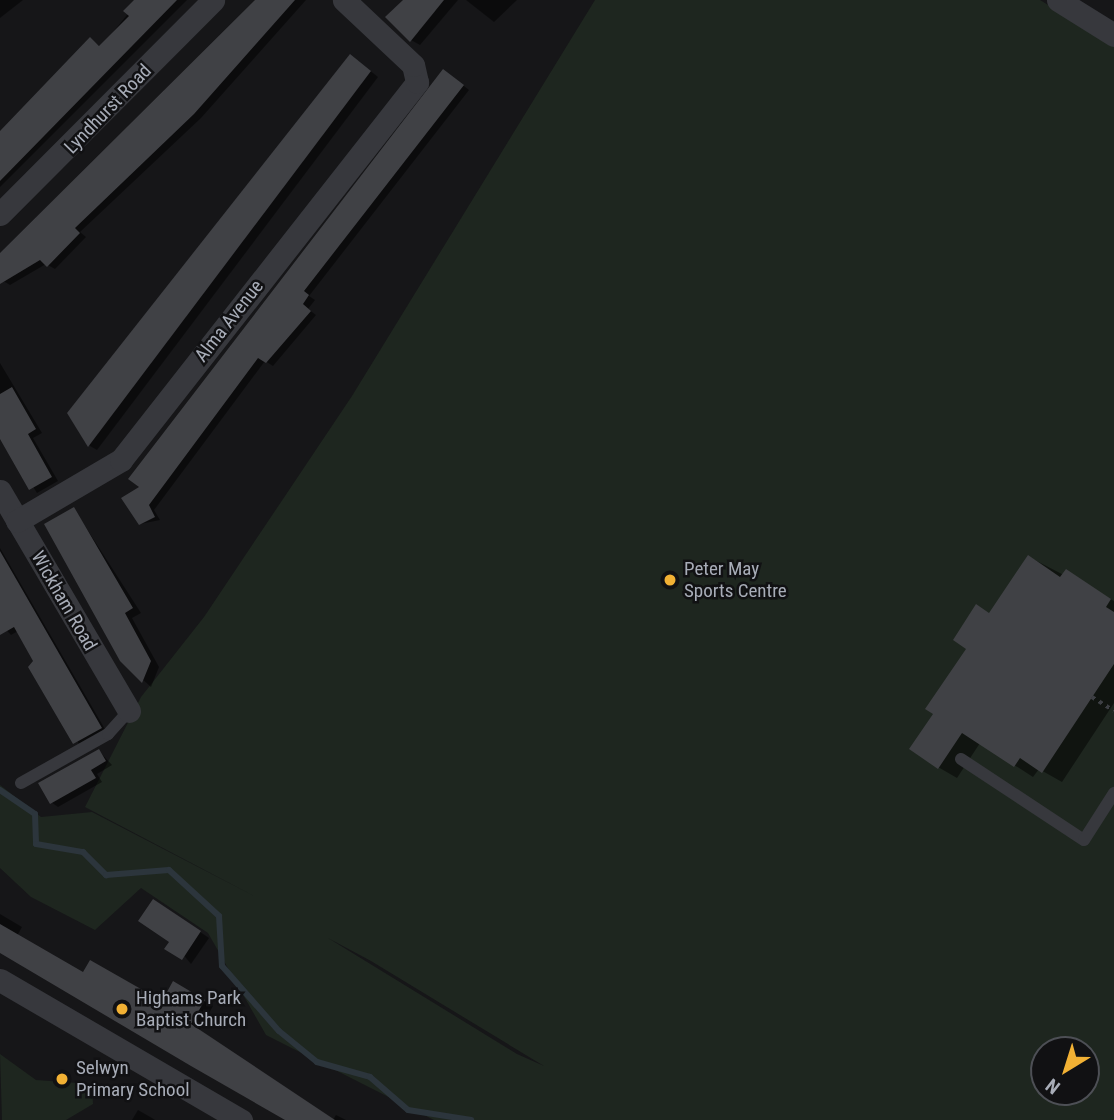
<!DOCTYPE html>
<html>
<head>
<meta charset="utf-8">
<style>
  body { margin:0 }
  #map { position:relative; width:1114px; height:1120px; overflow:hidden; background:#161618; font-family:"Roboto Condensed",sans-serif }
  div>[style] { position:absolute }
  .green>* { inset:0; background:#1e261f }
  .shadow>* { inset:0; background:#0007 }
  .stream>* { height:6px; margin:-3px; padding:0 3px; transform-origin:3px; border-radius:3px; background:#2c353c }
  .building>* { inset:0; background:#404145 }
  .path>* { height:3.5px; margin-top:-1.75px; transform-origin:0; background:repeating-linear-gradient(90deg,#3d3f44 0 3.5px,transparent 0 8.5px) }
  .service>* { height:12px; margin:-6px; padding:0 6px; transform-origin:6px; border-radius:6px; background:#37383d }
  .minor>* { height:23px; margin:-11.5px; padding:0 11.5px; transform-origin:11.5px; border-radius:11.5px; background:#37383d }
  .dots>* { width:19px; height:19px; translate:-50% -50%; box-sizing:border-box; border:4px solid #111113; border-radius:50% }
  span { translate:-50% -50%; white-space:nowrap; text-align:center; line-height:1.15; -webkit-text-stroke:5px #111113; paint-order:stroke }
  .street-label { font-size:19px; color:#a8adb8 }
  .poi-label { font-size:19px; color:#a8adb8 }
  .left { translate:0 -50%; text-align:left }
  .north { position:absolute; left:1030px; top:1036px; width:70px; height:70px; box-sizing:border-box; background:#111113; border:2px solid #4d4f55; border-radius:50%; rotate:218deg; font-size:19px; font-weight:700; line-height:28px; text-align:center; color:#a8adb8 }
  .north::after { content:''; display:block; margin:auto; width:24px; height:32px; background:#f2b134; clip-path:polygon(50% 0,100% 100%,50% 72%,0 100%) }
</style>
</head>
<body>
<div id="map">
  <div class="green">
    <i style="clip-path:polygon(evenodd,595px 0,1040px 0,1114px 46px,1114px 1120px,434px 1120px,266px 1035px,208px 933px,141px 888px,95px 930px,31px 897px,0 868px,0 785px,41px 817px,92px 812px,256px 897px,85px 807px,141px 697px,204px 617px,352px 396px,595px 0,328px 938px,371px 961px,544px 1066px,517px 1054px,328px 938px,595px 0,1044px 1050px,1086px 1050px,1086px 1092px,1044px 1092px,1044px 1050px)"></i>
    <i style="clip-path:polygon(0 1054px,36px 1080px,92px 1084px,93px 1104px,66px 1120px,2px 1120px)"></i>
  </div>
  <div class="shadow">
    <i style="clip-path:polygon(0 0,23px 0,0 18px)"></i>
    <i style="clip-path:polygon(139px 0,187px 0,0 187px,0 133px,90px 39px,101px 47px)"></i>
    <i style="clip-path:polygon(257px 0,306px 0,201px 118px,80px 232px,86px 237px,55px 269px,46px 264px,10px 285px,0 279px,0 254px)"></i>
    <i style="clip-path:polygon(406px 0,458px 0,420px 45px,411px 40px)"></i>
    <i style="clip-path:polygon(466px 0,517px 0,494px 22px)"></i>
    <i style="clip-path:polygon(358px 61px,378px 77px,97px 450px,90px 446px,69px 413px)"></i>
    <i style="clip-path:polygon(450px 75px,469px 90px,309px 296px,315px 300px,308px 309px,316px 315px,273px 366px,265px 361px,154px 510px,160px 520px,140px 524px,142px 488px)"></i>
    <i style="clip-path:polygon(0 363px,42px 433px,33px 438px,58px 481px,37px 493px,0 434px)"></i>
    <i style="clip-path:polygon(74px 509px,141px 613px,132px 618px,159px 667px,151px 687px,121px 660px)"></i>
    <i style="clip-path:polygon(0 548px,106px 731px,80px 746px,18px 631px,11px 635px,0 623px)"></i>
    <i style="clip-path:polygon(1029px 557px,1114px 601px,1114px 703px,1062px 782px,1039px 769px,1033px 777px,980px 743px,957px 778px,938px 767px,935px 713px)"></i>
    <i style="clip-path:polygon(99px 751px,112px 765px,97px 774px,102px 782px,58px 807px,51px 802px)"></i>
    <i style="clip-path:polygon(162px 906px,209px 938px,191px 964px,172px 941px)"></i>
    <i style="clip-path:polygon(0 914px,22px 927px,17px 936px,84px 974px,162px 1004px,174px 983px,213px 1006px,199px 1031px,331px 1120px,289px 1120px,0 951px)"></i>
    <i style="clip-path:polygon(138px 1110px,152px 1118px,155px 1120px,132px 1120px)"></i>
    <i style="clip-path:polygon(336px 1115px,346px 1120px,333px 1120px)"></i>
  </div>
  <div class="stream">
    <i style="left:0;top:790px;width:42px;rotate:34.4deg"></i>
    <i style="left:35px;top:814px;width:30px;rotate:88deg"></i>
    <i style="left:36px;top:844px;width:48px;rotate:9.7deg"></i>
    <i style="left:83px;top:852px;width:33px;rotate:45deg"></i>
    <i style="left:106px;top:875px;width:63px;rotate:-4.5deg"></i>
    <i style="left:169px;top:870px;width:68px;rotate:42.6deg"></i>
    <i style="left:219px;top:916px;width:50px;rotate:86.6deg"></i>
    <i style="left:222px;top:966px;width:86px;rotate:48.8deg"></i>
    <i style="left:279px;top:1031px;width:49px;rotate:39.2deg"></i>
    <i style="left:317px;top:1062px;width:55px;rotate:15.8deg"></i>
    <i style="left:370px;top:1077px;width:50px;rotate:41deg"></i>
    <i style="left:408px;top:1110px;width:64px;rotate:9deg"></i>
  </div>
  <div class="building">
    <i style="clip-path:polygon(134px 0,177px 0,0 181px,0 131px,90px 37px,99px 46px,129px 16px,123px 11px)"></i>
    <i style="clip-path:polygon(255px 0,295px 0,194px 114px,75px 228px,80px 233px,47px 267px,40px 260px,0 284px,0 253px)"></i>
    <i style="clip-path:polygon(403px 0,444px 0,410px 42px,385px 17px)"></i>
    <i style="clip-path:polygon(350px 54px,371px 71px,88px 447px,67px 413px)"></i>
    <i style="clip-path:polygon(443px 69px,464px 85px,304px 291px,309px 295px,303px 304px,311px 311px,266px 363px,258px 358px,149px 505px,155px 517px,139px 525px,121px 498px,139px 487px,128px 479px)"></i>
    <i style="clip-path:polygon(12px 387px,36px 429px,28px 434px,52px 477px,29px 490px,0 439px,0 394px)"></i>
    <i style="clip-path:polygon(74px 507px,133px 608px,125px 613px,151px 661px,142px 683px,120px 661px,44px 524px)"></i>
    <i style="clip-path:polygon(0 551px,102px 728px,73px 744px,28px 667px,33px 661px,14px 627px,0 635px)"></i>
    <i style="clip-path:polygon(1028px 555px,1060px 577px,1066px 569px,1111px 599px,1106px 607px,1114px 612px,1114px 664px,1042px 773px,1020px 758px,1014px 767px,962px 733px,938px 769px,909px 749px,933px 714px,925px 709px,966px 649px,953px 640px,976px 604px,989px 613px)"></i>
    <i style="clip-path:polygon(99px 749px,106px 761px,91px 770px,96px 778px,50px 804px,38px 783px)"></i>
    <i style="clip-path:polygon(153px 899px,201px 931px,182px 960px,164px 949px,169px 942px,138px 921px)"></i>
    <i style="clip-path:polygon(0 924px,83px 972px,90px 960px,162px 1001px,173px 981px,205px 1000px,191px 1024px,335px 1120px,285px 1120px,191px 1066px,0 953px)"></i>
  </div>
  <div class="path">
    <i style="left:1092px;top:697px;width:26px;rotate:32deg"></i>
  </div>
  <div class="service">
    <i style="left:961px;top:759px;width:147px;rotate:33.4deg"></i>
    <i style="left:1084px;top:840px;width:56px;rotate:-57.4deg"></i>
    <i style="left:21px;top:783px;width:100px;rotate:-29.4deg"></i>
    <i style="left:108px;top:734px;width:31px;rotate:-48deg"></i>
  </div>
  <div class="minor">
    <i style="left:1058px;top:0;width:66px;rotate:32deg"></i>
    <i style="left:0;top:214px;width:302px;rotate:-45.1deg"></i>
    <i style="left:0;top:491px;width:255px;rotate:59.6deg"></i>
    <i style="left:17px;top:521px;width:121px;rotate:-30.4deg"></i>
    <i style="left:121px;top:460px;width:480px;rotate:-51.9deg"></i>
    <i style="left:417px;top:82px;width:17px;rotate:-103deg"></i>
    <i style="left:413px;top:65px;width:95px;rotate:-136.7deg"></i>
    <i style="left:0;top:980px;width:279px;rotate:30.2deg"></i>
  </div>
  <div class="dots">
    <i style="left:670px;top:580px;background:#f2b134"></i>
    <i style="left:122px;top:1009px;background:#f2b134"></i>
    <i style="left:62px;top:1079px;background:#f2b134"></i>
  </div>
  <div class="street-label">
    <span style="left:108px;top:109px;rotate:-46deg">Lyndhurst Road</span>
    <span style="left:229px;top:321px;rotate:-52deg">Alma Avenue</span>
    <span style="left:64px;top:601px;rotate:60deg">Wickham Road</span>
  </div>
  <div class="poi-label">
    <span class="left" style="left:684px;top:580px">Peter May<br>Sports Centre</span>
    <span class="left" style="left:136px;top:1009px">Highams Park<br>Baptist Church</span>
    <span class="left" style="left:76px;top:1079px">Selwyn<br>Primary School</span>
  </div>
  <div class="north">N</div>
</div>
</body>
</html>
